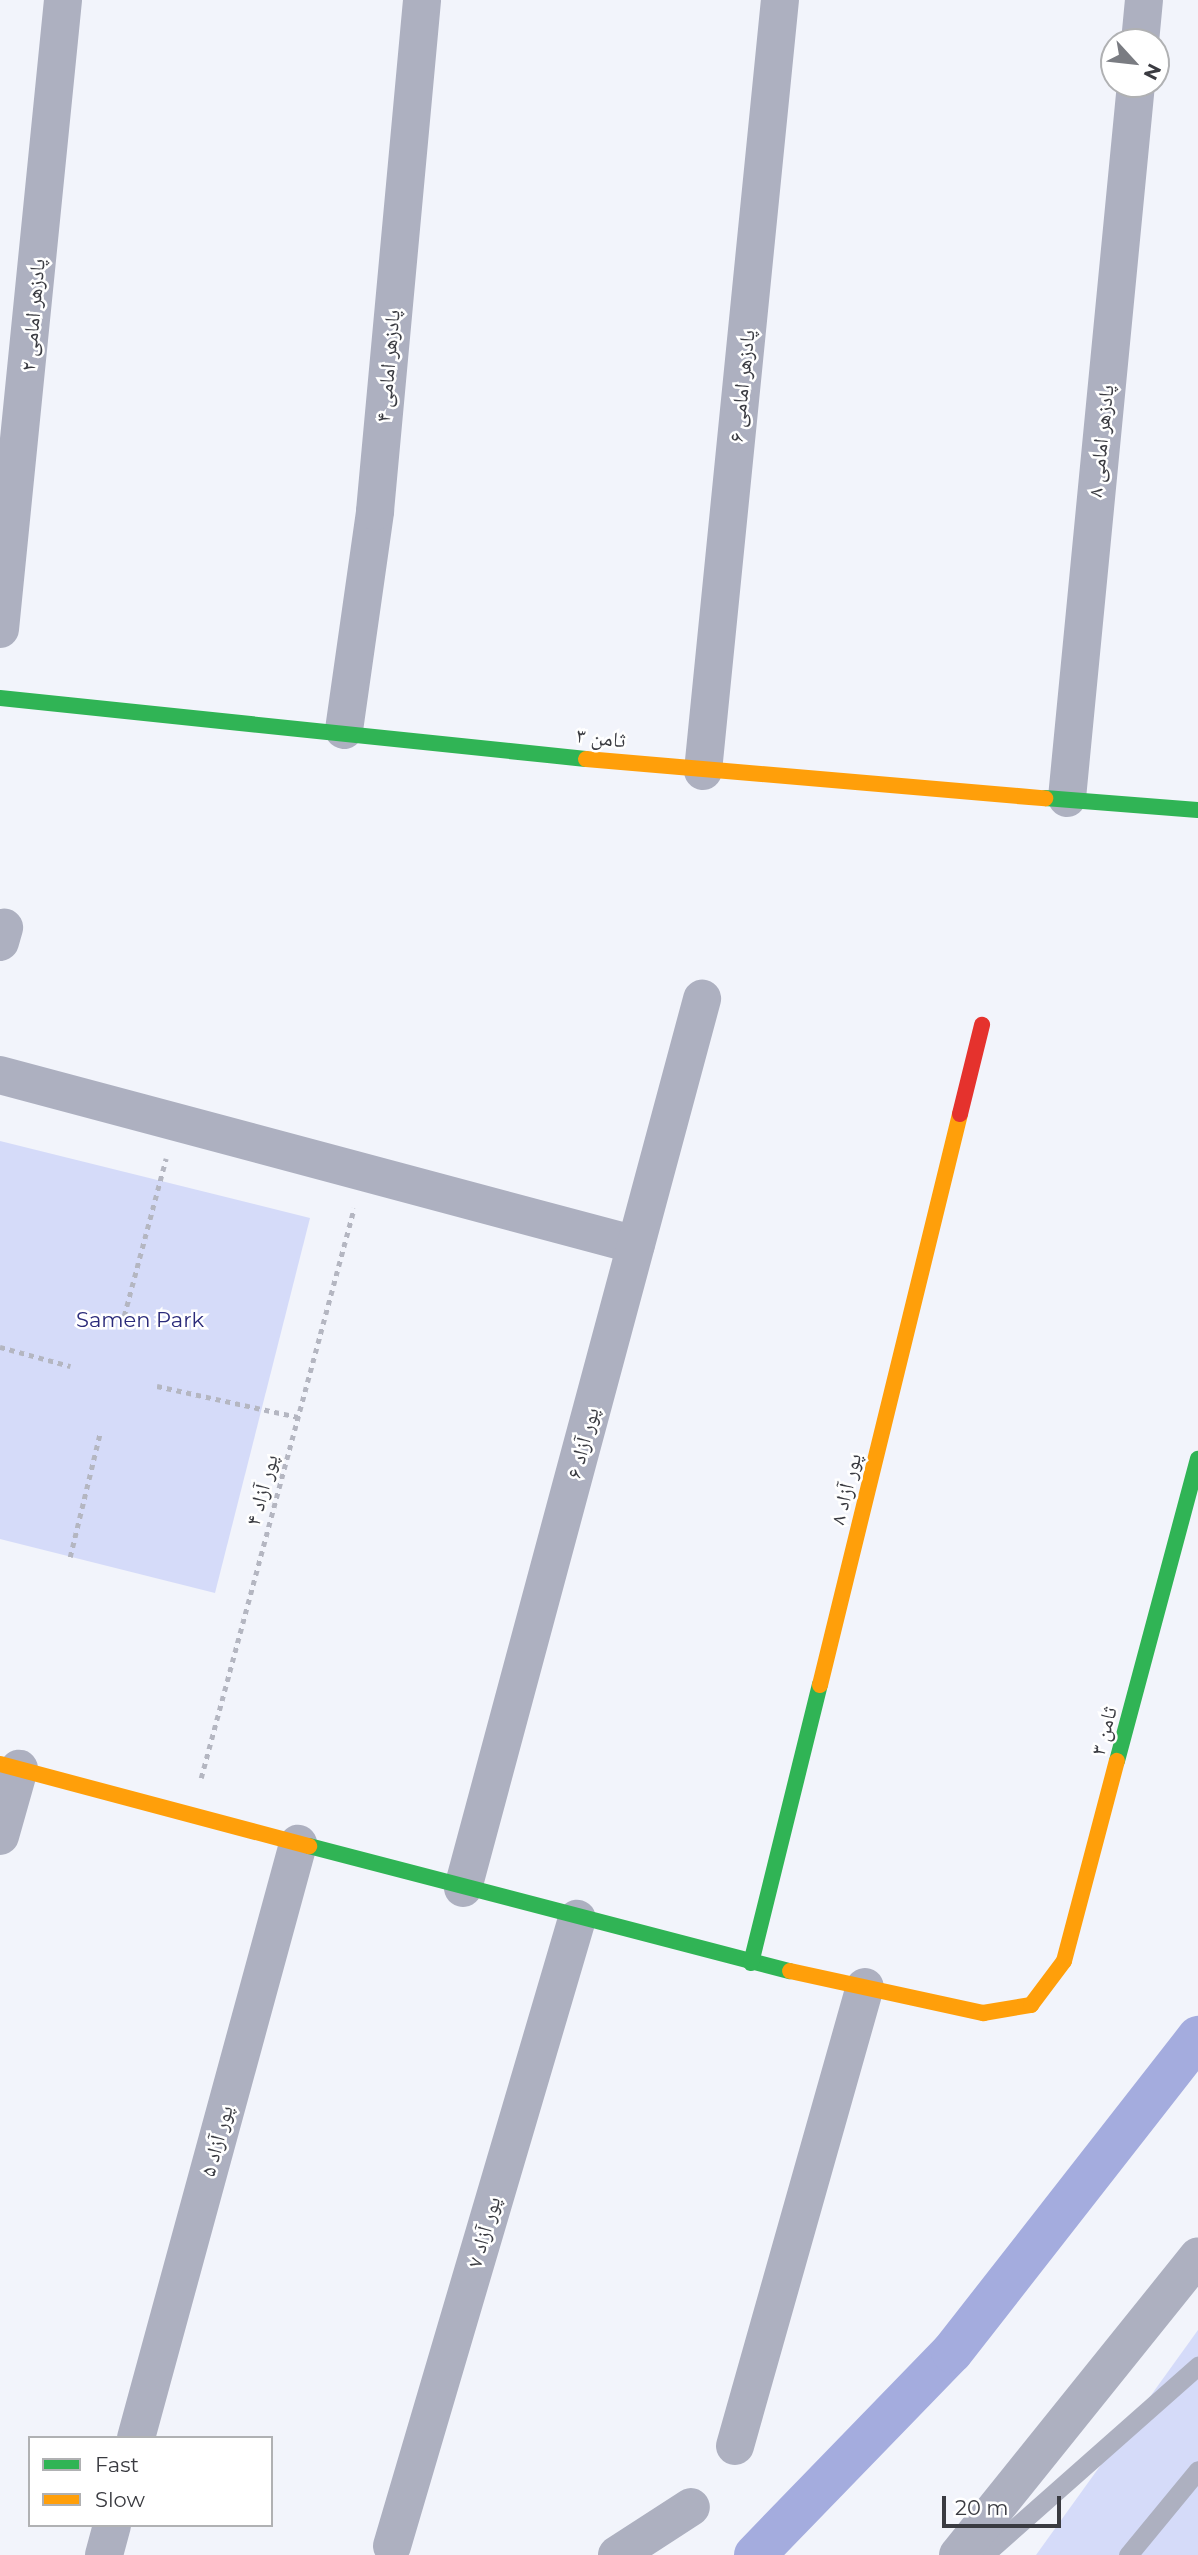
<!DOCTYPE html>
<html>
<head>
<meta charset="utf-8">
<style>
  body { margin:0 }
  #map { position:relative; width:1198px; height:2555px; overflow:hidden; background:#f2f4fb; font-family:Montserrat,"Noto Naskh Arabic",sans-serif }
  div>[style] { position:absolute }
  .green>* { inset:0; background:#d5dbf9 }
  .canal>* { height:42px; margin:-21px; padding:0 21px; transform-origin:21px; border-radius:21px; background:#a4acde }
  .path>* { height:4.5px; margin-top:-2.25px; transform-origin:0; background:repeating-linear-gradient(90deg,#b4b6c1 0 5px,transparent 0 10px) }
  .lane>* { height:19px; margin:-9.5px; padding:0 9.5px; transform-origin:9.5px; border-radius:9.5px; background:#adb0c0 }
  .street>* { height:38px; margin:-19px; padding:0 19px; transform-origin:19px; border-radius:19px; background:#adb0c0 }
  .fast>* { height:16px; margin:-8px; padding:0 8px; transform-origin:8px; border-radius:8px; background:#30b455 }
  .slow>* { height:16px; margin:-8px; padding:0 8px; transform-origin:8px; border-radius:8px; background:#ff9f0a }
  .jam>* { height:16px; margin:-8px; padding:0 8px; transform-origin:8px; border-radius:8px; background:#e5322d }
  span { translate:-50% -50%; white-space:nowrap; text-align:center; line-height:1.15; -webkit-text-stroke:5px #fff; paint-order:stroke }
  .street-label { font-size:21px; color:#3a3b41 }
  .park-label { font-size:21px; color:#2a2a7a }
  .legend { position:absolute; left:28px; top:2436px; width:245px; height:91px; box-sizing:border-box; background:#fff; border:2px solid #b0b1b3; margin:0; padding:9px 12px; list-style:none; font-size:21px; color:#3a3b41 }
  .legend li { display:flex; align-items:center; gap:14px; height:35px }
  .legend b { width:35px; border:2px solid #b0b1b3 }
  .north { position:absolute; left:1100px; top:28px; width:70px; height:70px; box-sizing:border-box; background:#fff; border:2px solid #b0b1b3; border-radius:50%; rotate:117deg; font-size:19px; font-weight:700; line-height:28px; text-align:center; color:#3a3b41 }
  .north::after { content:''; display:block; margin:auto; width:24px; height:32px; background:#7a7c82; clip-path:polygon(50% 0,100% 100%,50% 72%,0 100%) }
  .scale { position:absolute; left:942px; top:2496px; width:119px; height:32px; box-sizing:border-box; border:4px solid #3a3b41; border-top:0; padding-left:9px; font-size:21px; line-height:24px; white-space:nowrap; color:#3a3b41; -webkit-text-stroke:5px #fff; paint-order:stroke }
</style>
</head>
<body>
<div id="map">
  <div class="green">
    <i style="clip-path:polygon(0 1141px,310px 1218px,215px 1593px,0 1539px)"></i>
    <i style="clip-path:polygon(1198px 2330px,1198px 2555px,1036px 2555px)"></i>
  </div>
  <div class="canal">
    <i style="left:755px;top:2555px;width:283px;rotate:-45.9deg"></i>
    <i style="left:952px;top:2352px;width:400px;rotate:-52deg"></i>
  </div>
  <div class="path">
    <i style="left:124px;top:1316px;width:163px;rotate:-75.1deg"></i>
    <i style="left:0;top:1347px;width:73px;rotate:15.2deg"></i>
    <i style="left:157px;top:1386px;width:144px;rotate:12.4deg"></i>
    <i style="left:70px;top:1557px;width:128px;rotate:-76.4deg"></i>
    <i style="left:201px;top:1778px;width:590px;rotate:-74.97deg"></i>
  </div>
  <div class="lane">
    <i style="left:984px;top:2555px;width:286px;rotate:-41.5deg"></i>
    <i style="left:1128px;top:2555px;width:110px;rotate:-50.5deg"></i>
  </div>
  <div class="street">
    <i style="left:1140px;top:42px;width:42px;rotate:-84.6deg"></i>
    <i style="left:0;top:629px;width:632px;rotate:-84.28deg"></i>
    <i style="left:344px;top:730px;width:221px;rotate:-81.9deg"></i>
    <i style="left:375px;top:511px;width:513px;rotate:-84.74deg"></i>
    <i style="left:703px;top:771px;width:775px;rotate:-84.3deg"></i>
    <i style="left:1067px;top:798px;width:717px;rotate:-84.48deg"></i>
    <i style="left:0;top:942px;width:15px;rotate:-74deg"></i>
    <i style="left:0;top:1075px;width:658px;rotate:14.97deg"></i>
    <i style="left:0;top:1836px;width:70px;rotate:-74.2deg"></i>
    <i style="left:463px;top:1888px;width:921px;rotate:-74.95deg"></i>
    <i style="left:136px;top:2438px;width:616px;rotate:-74.74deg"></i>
    <i style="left:735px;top:2446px;width:477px;rotate:-74.2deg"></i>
    <i style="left:392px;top:2546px;width:654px;rotate:-73.56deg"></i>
    <i style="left:104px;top:2555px;width:31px;rotate:-75deg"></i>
    <i style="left:617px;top:2555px;width:88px;rotate:-33deg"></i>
    <i style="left:958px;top:2555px;width:383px;rotate:-51.2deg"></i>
  </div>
  <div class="fast">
    <i style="left:0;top:698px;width:589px;rotate:5.94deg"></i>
    <i style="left:1045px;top:798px;width:153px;rotate:4.5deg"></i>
    <i style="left:1117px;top:1761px;width:313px;rotate:-75deg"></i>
    <i style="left:309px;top:1846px;width:497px;rotate:14.6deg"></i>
    <i style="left:751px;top:1963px;width:286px;rotate:-76.1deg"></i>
  </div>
  <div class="slow">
    <i style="left:586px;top:759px;width:461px;rotate:4.9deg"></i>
    <i style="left:820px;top:1685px;width:588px;rotate:-76.22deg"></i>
    <i style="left:0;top:1764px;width:320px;rotate:14.9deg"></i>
    <i style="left:790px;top:1971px;width:198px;rotate:12.3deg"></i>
    <i style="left:983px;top:2013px;width:49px;rotate:-9.5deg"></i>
    <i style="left:1031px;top:2005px;width:55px;rotate:-53.1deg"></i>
    <i style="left:1064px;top:1961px;width:207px;rotate:-75.2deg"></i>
  </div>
  <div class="jam">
    <i style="left:960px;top:1114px;width:92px;rotate:-76.1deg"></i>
  </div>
  <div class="street-label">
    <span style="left:33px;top:315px;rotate:-85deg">پادزهر امامی ۲</span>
    <span style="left:388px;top:366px;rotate:-85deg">پادزهر امامی ۴</span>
    <span style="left:742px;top:386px;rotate:-84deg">پادزهر امامی ۶</span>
    <span style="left:1101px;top:441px;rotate:-84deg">پادزهر امامی ۸</span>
    <span style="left:601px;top:738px;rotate:6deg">ثامن ۳</span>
    <span style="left:583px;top:1443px;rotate:-75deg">پور آزاد ۶</span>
    <span style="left:846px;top:1489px;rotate:-76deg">پور آزاد ۸</span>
    <span style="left:262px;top:1490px;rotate:-75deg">پور آزاد ۴</span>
    <span style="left:1104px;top:1731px;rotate:-75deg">ثامن ۳</span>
    <span style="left:217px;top:2141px;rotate:-75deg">پور آزاد ۵</span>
    <span style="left:484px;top:2232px;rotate:-74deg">پور آزاد ۷</span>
  </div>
  <div class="park-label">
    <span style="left:140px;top:1320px">Samen Park</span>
  </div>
  <ul class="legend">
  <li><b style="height:9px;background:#30b455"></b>Fast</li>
  <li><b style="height:9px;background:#ff9f0a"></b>Slow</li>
  </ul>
  <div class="north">N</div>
  <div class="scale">20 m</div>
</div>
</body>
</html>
